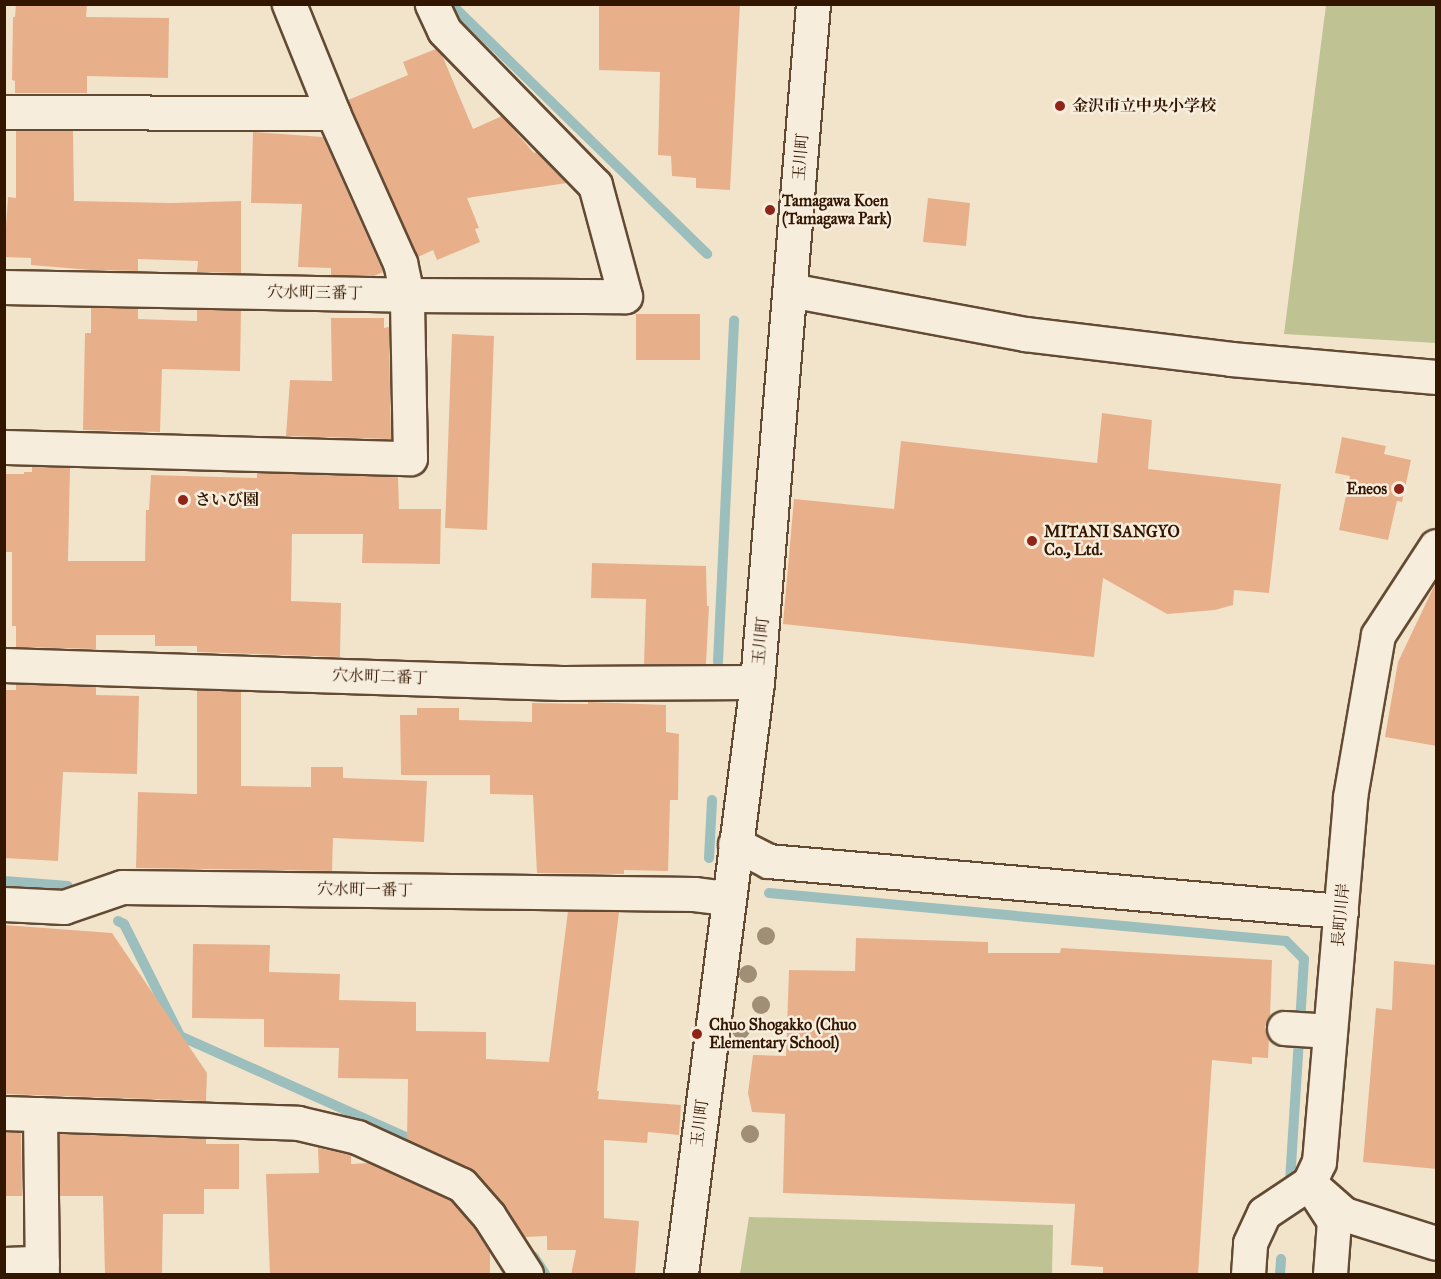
<!DOCTYPE html>
<html>
<head>
<meta charset="utf-8">
<style>
  body { margin:0 }
  #map { position:relative; width:1441px; height:1279px; overflow:hidden; background:#f2e4cb; font-family:"IM FELL Great Primer","Noto Serif JP",serif }
  div>[style] { position:absolute }
  .green>* { inset:0; background:#bfc293 }
  .stream>* { height:10px; margin:-5px; padding:0 5px; transform-origin:5px; border-radius:5px; background:#9cbebc }
  .building>* { inset:0; background:#e7b08b }
  .roads { filter:drop-shadow(2px 0 #634a33) drop-shadow(-2px 0 #634a33) drop-shadow(0 2px #634a33) drop-shadow(0 -2px #634a33) }
  .minor>* { height:33px; margin:-16.5px; padding:0 16.5px; transform-origin:16.5px; border-radius:16.5px; background:#f7eddd }
  .trees>* { width:18px; height:18px; margin:-9px; border-radius:50%; background:#a08f74 }
  .dots>* { width:16px; height:16px; translate:-50% -50%; box-sizing:border-box; border:3px solid #f7eddd; border-radius:50% }
  span { translate:-50% -50%; white-space:nowrap; text-align:center; line-height:1.15; -webkit-text-stroke:5px #f7eddd; paint-order:stroke }
  .poi-label { font-size:16px; color:#331600; font-weight:700 }
  .left { translate:0 -50%; text-align:left }
  .right { translate:-100% -50%; text-align:right }
  .street-label { font-size:16px; color:#331600 }
  .frame { position:absolute; inset:0; border:6px solid #331600; pointer-events:none }
</style>
</head>
<body>
<div id="map">
  <div class="green">
    <i style="clip-path:polygon(1326px 5px,1436px 5px,1436px 343px,1284px 334px)"></i>
    <i style="clip-path:polygon(749px 1217px,1053px 1225px,1052px 1274px,740px 1274px)"></i>
  </div>
  <div class="stream">
    <i style="left:451px;top:4px;width:358px;rotate:44.3deg"></i>
    <i style="left:718px;top:662px;width:342px;rotate:-87.3deg"></i>
    <i style="left:709px;top:858px;width:58px;rotate:-87deg"></i>
    <i style="left:4px;top:881px;width:64px;rotate:4.5deg"></i>
    <i style="left:769px;top:893px;width:519px;rotate:5.3deg"></i>
    <i style="left:1286px;top:941px;width:25px;rotate:45deg"></i>
    <i style="left:1304px;top:959px;width:222px;rotate:93.6deg"></i>
    <i style="left:118px;top:921px;width:7px;rotate:27deg"></i>
    <i style="left:124px;top:924px;width:125px;rotate:63.4deg"></i>
    <i style="left:180px;top:1036px;width:262px;rotate:24.1deg"></i>
    <i style="left:534px;top:1257px;width:20px;rotate:57deg"></i>
    <i style="left:1280px;top:1274px;width:15px;rotate:-86deg"></i>
  </div>
  <div class="building">
    <i style="clip-path:polygon(16px 4px,87px 4px,86px 17px,169px 18px,168px 78px,87px 76px,87px 93px,15px 93px,15px 81px,12px 80px,13px 17px,15px 17px)"></i>
    <i style="clip-path:polygon(599px 4px,740px 4px,730px 190px,696px 188px,696px 178px,672px 176px,671px 156px,658px 155px,660px 72px,599px 70px)"></i>
    <i style="clip-path:polygon(436px 49px,442px 55px,473px 129px,502px 116px,534px 153px,537px 152px,567px 183px,467px 198px,479px 228px,475px 229px,480px 242px,437px 260px,433px 250px,418px 257px,348px 100px,408px 75px,403px 62px)"></i>
    <i style="clip-path:polygon(16px 131px,73px 131px,74px 201px,171px 203px,241px 201px,241px 273px,197px 272px,198px 261px,138px 259px,138px 271px,91px 270px,31px 265px,31px 258px,4px 257px,8px 197px,16px 198px)"></i>
    <i style="clip-path:polygon(253px 132px,323px 137px,383px 272px,374px 276px,331px 275px,331px 268px,298px 267px,302px 204px,251px 203px)"></i>
    <i style="clip-path:polygon(928px 198px,970px 203px,966px 246px,923px 242px)"></i>
    <i style="clip-path:polygon(91px 307px,138px 308px,138px 319px,197px 321px,197px 310px,241px 310px,240px 371px,162px 369px,160px 432px,83px 430px,85px 333px,91px 333px)"></i>
    <i style="clip-path:polygon(636px 314px,700px 314px,700px 360px,636px 360px)"></i>
    <i style="clip-path:polygon(331px 318px,384px 318px,384px 328px,389px 327px,391px 439px,286px 436px,290px 380px,332px 381px)"></i>
    <i style="clip-path:polygon(452px 334px,494px 336px,487px 530px,445px 528px)"></i>
    <i style="clip-path:polygon(1102px 413px,1152px 420px,1148px 469px,1281px 484px,1269px 593px,1234px 590px,1233px 605px,1215px 610px,1167px 614px,1103px 578px,1094px 657px,783px 624px,794px 499px,894px 509px,901px 441px,1097px 463px)"></i>
    <i style="clip-path:polygon(1342px 437px,1386px 446px,1384px 454px,1411px 460px,1402px 502px,1397px 501px,1388px 540px,1339px 530px,1350px 476px,1335px 473px)"></i>
    <i style="clip-path:polygon(32px 466px,70px 468px,68px 561px,145px 561px,146px 510px,149px 510px,151px 475px,257px 478px,257px 473px,398px 476px,399px 509px,441px 509px,440px 564px,362px 563px,363px 534px,292px 534px,291px 601px,341px 603px,340px 657px,197px 652px,197px 646px,155px 646px,155px 635px,96px 635px,96px 649px,16px 647px,16px 626px,12px 626px,12px 552px,4px 552px,4px 474px,24px 474px,24px 472px,32px 472px)"></i>
    <i style="clip-path:polygon(592px 563px,706px 566px,707px 606px,709px 606px,706px 664px,644px 664px,646px 599px,591px 598px)"></i>
    <i style="clip-path:polygon(1437px 580px,1437px 746px,1385px 737px,1398px 662px)"></i>
    <i style="clip-path:polygon(16px 684px,96px 687px,96px 695px,139px 696px,137px 774px,63px 772px,58px 861px,4px 858px,4px 690px,16px 690px)"></i>
    <i style="clip-path:polygon(197px 690px,241px 691px,241px 786px,311px 787px,311px 767px,343px 767px,343px 778px,427px 781px,424px 842px,333px 838px,332px 871px,136px 868px,138px 792px,197px 794px)"></i>
    <i style="clip-path:polygon(588px 702px,666px 705px,666px 732px,679px 734px,678px 800px,670px 800px,668px 871px,624px 870px,624px 874px,537px 873px,533px 795px,490px 794px,490px 775px,401px 775px,400px 715px,417px 715px,417px 708px,459px 708px,459px 720px,532px 722px,532px 703px,588px 704px)"></i>
    <i style="clip-path:polygon(568px 911px,619px 912px,597px 1091px,599px 1091px,598px 1099px,681px 1105px,679px 1135px,648px 1132px,647px 1143px,604px 1140px,604px 1218px,639px 1221px,635px 1275px,571px 1275px,576px 1250px,547px 1250px,547px 1236px,525px 1237px,503px 1204px,476px 1172px,407px 1139px,408px 1079px,338px 1078px,339px 1048px,264px 1047px,264px 1019px,192px 1018px,193px 944px,270px 945px,269px 972px,340px 974px,339px 1000px,416px 1002px,416px 1031px,486px 1032px,486px 1059px,549px 1062px)"></i>
    <i style="clip-path:polygon(4px 925px,112px 933px,207px 1073px,206px 1101px,4px 1094px)"></i>
    <i style="clip-path:polygon(856px 938px,988px 942px,988px 953px,1060px 953px,1061px 948px,1272px 960px,1270px 1017px,1265px 1027px,1269px 1038px,1268px 1058px,1252px 1057px,1252px 1064px,1212px 1060px,1198px 1275px,1103px 1275px,1103px 1267px,1071px 1265px,1075px 1204px,783px 1193px,785px 1114px,752px 1112px,748px 1093px,753px 1055px,786px 1056px,789px 970px,855px 971px)"></i>
    <i style="clip-path:polygon(1394px 961px,1437px 965px,1437px 1169px,1363px 1162px,1376px 1008px,1392px 1010px)"></i>
    <i style="clip-path:polygon(4px 1132px,21px 1132px,22px 1196px,4px 1196px)"></i>
    <i style="clip-path:polygon(59px 1134px,206px 1139px,206px 1144px,239px 1144px,239px 1189px,204px 1189px,204px 1214px,163px 1214px,162px 1275px,105px 1275px,103px 1196px,60px 1196px)"></i>
    <i style="clip-path:polygon(318px 1148px,351px 1155px,351px 1164px,370px 1163px,451px 1200px,474px 1227px,490px 1253px,490px 1275px,270px 1275px,266px 1174px,319px 1173px)"></i>
  </div>
  <div class="roads">
    <div class="minor">
      <i style="left:4px;top:112px;width:329px;rotate:0.2deg"></i>
      <i style="left:4px;top:287px;width:403px;rotate:1.1deg"></i>
      <i style="left:407px;top:295px;width:218px;rotate:0.3deg"></i>
      <i style="left:625px;top:296px;width:115px;rotate:-105.1deg"></i>
      <i style="left:595px;top:185px;width:216px;rotate:-134.3deg"></i>
      <i style="left:444px;top:30px;width:29px;rotate:-115deg"></i>
      <i style="left:790px;top:290px;width:239px;rotate:10.6deg"></i>
      <i style="left:1025px;top:334px;width:208px;rotate:6.9deg"></i>
      <i style="left:1231px;top:359px;width:206px;rotate:5deg"></i>
      <i style="left:4px;top:447px;width:406px;rotate:1.6deg"></i>
      <i style="left:410px;top:458px;width:163px;rotate:-91.1deg"></i>
      <i style="left:407px;top:295px;width:33px;rotate:-102deg"></i>
      <i style="left:400px;top:263px;width:164px;rotate:-114.1deg"></i>
      <i style="left:333px;top:113px;width:118px;rotate:-112deg"></i>
      <i style="left:4px;top:665px;width:558px;rotate:1.85deg"></i>
      <i style="left:562px;top:683px;width:195px;rotate:-0.3deg"></i>
      <i style="left:735px;top:844px;width:37px;rotate:27deg"></i>
      <i style="left:768px;top:861px;width:575px;rotate:4.99deg"></i>
      <i style="left:4px;top:904px;width:60px;rotate:2.9deg"></i>
      <i style="left:64px;top:907px;width:61px;rotate:-19deg"></i>
      <i style="left:122px;top:887px;width:572px;rotate:0.7deg"></i>
      <i style="left:694px;top:894px;width:35px;rotate:7deg"></i>
      <i style="left:1284px;top:1028px;width:46px;rotate:3.7deg"></i>
      <i style="left:4px;top:1113px;width:294px;rotate:1.9deg"></i>
      <i style="left:298px;top:1123px;width:61px;rotate:13.3deg"></i>
      <i style="left:357px;top:1137px;width:115px;rotate:24.6deg"></i>
      <i style="left:462px;top:1185px;width:41px;rotate:48.9deg"></i>
      <i style="left:489px;top:1216px;width:69px;rotate:57.5deg"></i>
      <i style="left:40px;top:1114px;width:160px;rotate:89.3deg"></i>
      <i style="left:1309px;top:1183px;width:47px;rotate:41.5deg"></i>
      <i style="left:1344px;top:1214px;width:96px;rotate:17.5deg"></i>
      <i style="left:1317px;top:1195px;width:31px;rotate:57deg"></i>
      <i style="left:1334px;top:1221px;width:53px;rotate:94.3deg"></i>
      <i style="left:4px;top:1264px;width:38px;rotate:-2deg"></i>
      <i style="left:681px;top:1274px;width:597px;rotate:-82.68deg"></i>
      <i style="left:757px;top:682px;width:680px;rotate:-85.28deg"></i>
      <i style="left:1248px;top:1274px;width:31px;rotate:-86deg"></i>
      <i style="left:1250px;top:1243px;width:33px;rotate:-65deg"></i>
      <i style="left:1264px;top:1213px;width:54px;rotate:-33.7deg"></i>
      <i style="left:1309px;top:1183px;width:23px;rotate:-65deg"></i>
      <i style="left:1319px;top:1162px;width:366px;rotate:-85.1deg"></i>
      <i style="left:1350px;top:797px;width:164px;rotate:-80.2deg"></i>
      <i style="left:1378px;top:635px;width:106px;rotate:-56.9deg"></i>
    </div>
  </div>
  <div class="trees">
    <i style="left:766px;top:936px"></i>
    <i style="left:748px;top:974px"></i>
    <i style="left:761px;top:1005px"></i>
    <i style="left:741px;top:1030px"></i>
    <i style="left:750px;top:1134px"></i>
  </div>
  <div class="dots">
    <i style="left:1060px;top:106px;background:#8f2418"></i>
    <i style="left:770px;top:210px;background:#8f2418"></i>
    <i style="left:1399px;top:489px;background:#8f2418"></i>
    <i style="left:183px;top:500px;background:#8f2418"></i>
    <i style="left:1032px;top:541px;background:#8f2418"></i>
    <i style="left:697px;top:1034px;background:#8f2418"></i>
  </div>
  <div class="poi-label">
    <span class="left" style="left:1072px;top:106px">金沢市立中央小学校</span>
    <span class="left" style="left:782px;top:210px">Tamagawa Koen<br>(Tamagawa Park)</span>
    <span class="right" style="left:1387px;top:489px">Eneos</span>
    <span class="left" style="left:195px;top:500px">さいび園</span>
    <span class="left" style="left:1044px;top:541px">MITANI SANGYO<br>Co., Ltd.</span>
    <span class="left" style="left:709px;top:1034px">Chuo Shogakko (Chuo<br>Elementary School)</span>
  </div>
  <div class="street-label">
    <span style="left:801px;top:157px;rotate:-85deg">玉川町</span>
    <span style="left:315px;top:293px;rotate:1deg">穴水町三番丁</span>
    <span style="left:761px;top:641px;rotate:-84deg">玉川町</span>
    <span style="left:380px;top:677px;rotate:2deg">穴水町二番丁</span>
    <span style="left:365px;top:890px;rotate:1deg">穴水町一番丁</span>
    <span style="left:1341px;top:915px;rotate:-85deg">長町川岸</span>
    <span style="left:700px;top:1123px;rotate:-83deg">玉川町</span>
  </div>
  <div class="frame"></div>
</div>
</body>
</html>
